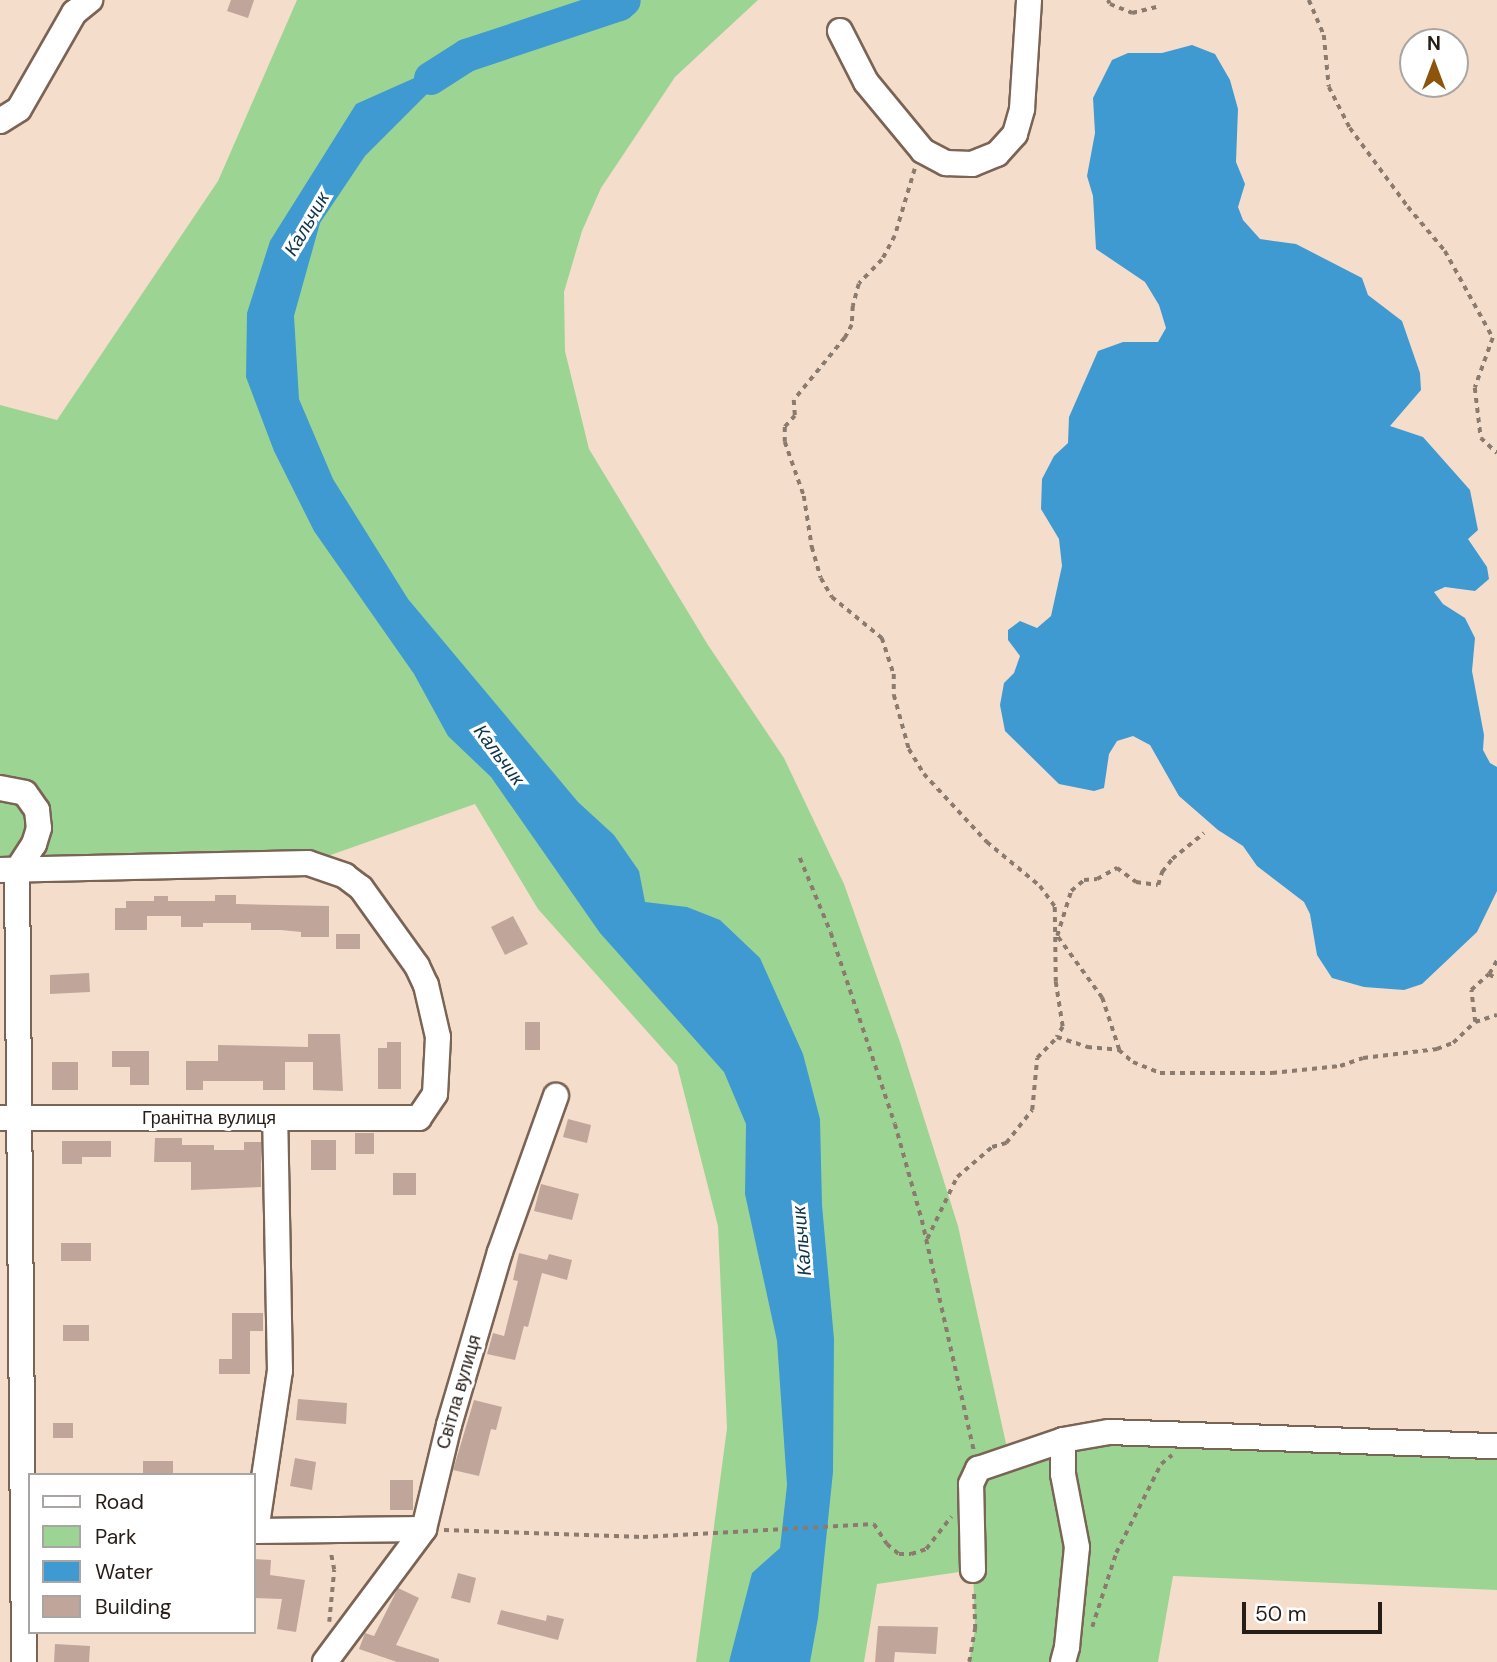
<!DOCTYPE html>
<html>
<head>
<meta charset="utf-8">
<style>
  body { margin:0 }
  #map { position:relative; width:1497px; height:1662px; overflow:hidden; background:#f5ddcc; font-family:"DM Sans",sans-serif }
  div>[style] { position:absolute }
  .green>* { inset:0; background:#9cd593 }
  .water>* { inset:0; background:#3f9ad1 }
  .river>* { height:33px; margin:-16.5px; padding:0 16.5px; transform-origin:16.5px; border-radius:16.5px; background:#3f9ad1 }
  .building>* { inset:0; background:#c0a59b }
  .path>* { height:3.5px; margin-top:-1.75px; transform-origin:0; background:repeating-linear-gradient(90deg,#8b7b6f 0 5px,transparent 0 10px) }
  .roads { filter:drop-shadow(2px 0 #7a6456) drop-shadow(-2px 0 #7a6456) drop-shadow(0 2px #7a6456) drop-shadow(0 -2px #7a6456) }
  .minor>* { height:24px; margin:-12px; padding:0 12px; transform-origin:12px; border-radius:12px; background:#fff }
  span { translate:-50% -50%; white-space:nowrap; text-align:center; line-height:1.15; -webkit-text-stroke:6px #fff; paint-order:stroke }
  .street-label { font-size:18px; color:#261d17 }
  .water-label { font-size:19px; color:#0c334a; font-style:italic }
  .legend { position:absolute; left:28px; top:1473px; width:228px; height:161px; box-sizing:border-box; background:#fff; border:2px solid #a8a5a2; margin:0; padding:9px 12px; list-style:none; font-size:21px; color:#261d17 }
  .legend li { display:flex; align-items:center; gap:14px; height:35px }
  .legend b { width:35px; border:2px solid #a8a5a2 }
  .north { position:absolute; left:1399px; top:28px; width:70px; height:70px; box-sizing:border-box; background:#fff; border:2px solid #a8a5a2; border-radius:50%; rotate:0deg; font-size:19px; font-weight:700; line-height:28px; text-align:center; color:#261d17 }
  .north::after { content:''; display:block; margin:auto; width:24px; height:32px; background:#8d550c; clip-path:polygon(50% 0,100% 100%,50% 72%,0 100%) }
  .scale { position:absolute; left:1242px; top:1602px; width:140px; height:32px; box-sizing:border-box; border:4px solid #261d17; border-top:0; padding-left:9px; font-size:21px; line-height:24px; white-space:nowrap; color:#261d17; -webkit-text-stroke:5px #fff; paint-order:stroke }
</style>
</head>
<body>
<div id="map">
  <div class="green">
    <i style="clip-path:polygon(297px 0,758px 0,675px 77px,601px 188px,582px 231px,564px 292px,565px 351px,589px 449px,708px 645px,784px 758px,844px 884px,900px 1042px,958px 1226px,1009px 1457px,1063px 1440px,1497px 1446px,1497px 1590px,1173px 1576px,1158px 1662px,969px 1662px,975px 1629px,973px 1570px,877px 1584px,864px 1662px,696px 1662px,727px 1428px,718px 1226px,677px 1065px,538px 909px,475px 804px,308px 863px,0 870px,0 405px,57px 420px,218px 181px)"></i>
  </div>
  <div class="water">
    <i style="clip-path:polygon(1192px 45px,1215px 54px,1230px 80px,1238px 109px,1236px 162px,1245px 184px,1238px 207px,1243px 220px,1260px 239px,1296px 244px,1362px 278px,1368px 295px,1402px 321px,1420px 373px,1421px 390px,1390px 426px,1423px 437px,1470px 490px,1478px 530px,1468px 539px,1487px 567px,1489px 579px,1475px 591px,1445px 587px,1434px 592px,1443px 604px,1465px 618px,1475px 638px,1472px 671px,1484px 735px,1483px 750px,1490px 763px,1497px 767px,1497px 891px,1477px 932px,1422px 984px,1404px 990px,1364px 987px,1332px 978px,1317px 955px,1310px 914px,1304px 902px,1257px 866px,1243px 846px,1218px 830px,1179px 796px,1150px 745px,1133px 736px,1117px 741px,1109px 754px,1104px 788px,1094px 791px,1059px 784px,1005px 731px,1000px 705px,1004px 683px,1014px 673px,1020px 656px,1008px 640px,1008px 630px,1020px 621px,1037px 628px,1051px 616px,1062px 566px,1059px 539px,1041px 509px,1042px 479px,1054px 456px,1068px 443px,1069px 417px,1098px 351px,1123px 342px,1158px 342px,1166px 328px,1159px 305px,1145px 282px,1096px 249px,1093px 196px,1087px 176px,1095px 133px,1093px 98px,1112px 60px,1128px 53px,1162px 53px)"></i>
    <i style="clip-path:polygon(466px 55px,365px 156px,320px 223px,294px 316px,299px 399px,333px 479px,408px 599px,578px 802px,614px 835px,639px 871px,645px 902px,687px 907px,720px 920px,760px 958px,803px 1054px,820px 1119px,822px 1205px,834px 1339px,833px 1472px,818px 1618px,810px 1662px,729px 1662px,752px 1573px,780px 1548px,787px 1485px,777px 1341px,745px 1194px,746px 1124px,724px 1072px,600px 933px,491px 777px,448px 736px,414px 674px,314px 531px,274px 451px,246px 377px,247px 313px,270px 241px,356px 104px)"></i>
  </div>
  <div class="river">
    <i style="left:430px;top:78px;width:43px;rotate:-32.6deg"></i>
    <i style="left:466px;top:55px;width:161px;rotate:-18.4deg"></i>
    <i style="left:619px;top:4px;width:6px;rotate:-39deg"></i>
  </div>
  <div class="building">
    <i style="clip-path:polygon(231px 0,254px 0,248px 18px,227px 11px)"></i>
    <i style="clip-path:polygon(215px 895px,236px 895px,236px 904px,329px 906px,329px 937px,301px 937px,301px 932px,281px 930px,251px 930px,251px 923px,203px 923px,203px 927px,181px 927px,181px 916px,147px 916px,147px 930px,115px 930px,115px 908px,126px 908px,126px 901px,154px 901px,154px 896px,168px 896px,168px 901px,215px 901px)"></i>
    <i style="clip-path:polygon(513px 916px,528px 944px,505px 955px,491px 927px)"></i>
    <i style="clip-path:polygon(336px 934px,360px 934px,360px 949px,336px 949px)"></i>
    <i style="clip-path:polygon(89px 973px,90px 992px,50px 994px,50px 975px)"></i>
    <i style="clip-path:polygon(525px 1022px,540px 1022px,540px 1050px,525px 1050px)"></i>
    <i style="clip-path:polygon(308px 1034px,340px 1034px,343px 1091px,313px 1090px,313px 1062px,285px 1062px,285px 1090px,263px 1090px,263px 1081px,203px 1081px,203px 1090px,186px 1090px,186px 1061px,218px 1061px,218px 1045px,308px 1047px)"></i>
    <i style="clip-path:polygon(387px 1042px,401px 1042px,401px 1089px,378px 1089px,378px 1048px,387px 1048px)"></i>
    <i style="clip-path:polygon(112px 1051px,149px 1051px,149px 1085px,130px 1085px,130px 1067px,112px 1067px)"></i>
    <i style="clip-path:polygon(52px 1062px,78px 1062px,78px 1090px,52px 1090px)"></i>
    <i style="clip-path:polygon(568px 1119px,591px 1125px,587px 1143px,563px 1137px)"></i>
    <i style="clip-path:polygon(355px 1133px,374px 1133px,374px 1154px,355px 1154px)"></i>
    <i style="clip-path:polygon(155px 1138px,182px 1138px,182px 1145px,214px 1145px,214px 1150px,244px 1150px,244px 1142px,261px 1142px,261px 1187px,191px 1190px,191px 1162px,154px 1162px)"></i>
    <i style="clip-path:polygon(311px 1140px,336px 1140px,336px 1170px,311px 1170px)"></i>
    <i style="clip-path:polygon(62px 1141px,111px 1141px,111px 1157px,82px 1157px,82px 1164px,62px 1164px)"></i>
    <i style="clip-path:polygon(393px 1173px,416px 1173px,416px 1195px,393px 1195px)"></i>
    <i style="clip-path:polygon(541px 1184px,579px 1194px,572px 1220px,534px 1211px)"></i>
    <i style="clip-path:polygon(61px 1243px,91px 1243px,91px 1261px,61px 1261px)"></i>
    <i style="clip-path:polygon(519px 1253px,547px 1260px,549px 1254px,572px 1260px,567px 1280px,542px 1273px,528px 1327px,524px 1326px,515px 1360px,487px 1354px,493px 1333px,504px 1336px,518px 1281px,513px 1280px)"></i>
    <i style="clip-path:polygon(232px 1313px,263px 1313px,263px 1331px,250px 1331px,250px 1374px,219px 1374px,219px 1359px,232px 1359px)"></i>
    <i style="clip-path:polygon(63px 1325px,89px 1325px,89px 1341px,63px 1341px)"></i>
    <i style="clip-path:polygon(298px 1399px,347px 1403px,346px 1424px,296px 1420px)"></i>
    <i style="clip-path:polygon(474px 1400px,502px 1407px,496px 1430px,491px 1429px,479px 1476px,453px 1470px)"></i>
    <i style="clip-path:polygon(53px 1423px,73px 1423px,73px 1438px,53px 1438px)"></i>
    <i style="clip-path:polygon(295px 1458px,316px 1462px,312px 1490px,290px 1486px)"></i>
    <i style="clip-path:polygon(143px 1461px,173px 1461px,173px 1475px,143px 1475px)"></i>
    <i style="clip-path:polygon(390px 1480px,413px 1480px,413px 1510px,390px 1510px)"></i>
    <i style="clip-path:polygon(254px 1559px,271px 1560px,270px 1575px,305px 1580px,296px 1632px,277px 1629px,282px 1599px,254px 1598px)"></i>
    <i style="clip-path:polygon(458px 1573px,476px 1578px,470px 1603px,451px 1598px)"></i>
    <i style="clip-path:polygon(398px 1588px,419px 1598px,396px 1645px,439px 1659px,439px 1662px,397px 1662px,359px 1649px,365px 1633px,374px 1636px)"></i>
    <i style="clip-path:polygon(501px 1610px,546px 1621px,547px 1615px,564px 1619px,558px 1640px,497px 1624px)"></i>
    <i style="clip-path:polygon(878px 1626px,938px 1627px,936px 1654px,895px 1652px,894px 1662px,875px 1662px)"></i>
    <i style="clip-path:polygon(55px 1644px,90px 1646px,89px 1662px,54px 1662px)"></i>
  </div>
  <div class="path">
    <i style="left:1108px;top:0;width:4px;rotate:63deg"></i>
    <i style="left:1110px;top:4px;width:24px;rotate:22deg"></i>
    <i style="left:1132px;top:13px;width:25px;rotate:-14deg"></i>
    <i style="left:1309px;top:0;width:38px;rotate:67deg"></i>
    <i style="left:1324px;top:35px;width:52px;rotate:84.5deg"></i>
    <i style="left:1329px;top:87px;width:46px;rotate:62.9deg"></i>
    <i style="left:1350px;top:128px;width:98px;rotate:53.7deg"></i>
    <i style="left:1408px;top:207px;width:57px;rotate:49.9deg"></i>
    <i style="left:1445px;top:251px;width:99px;rotate:61.1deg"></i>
    <i style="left:1493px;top:338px;width:53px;rotate:109.8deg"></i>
    <i style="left:1475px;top:388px;width:50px;rotate:83.2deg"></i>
    <i style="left:1481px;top:438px;width:22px;rotate:43deg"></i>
    <i style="left:915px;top:169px;width:70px;rotate:106.6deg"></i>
    <i style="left:895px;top:236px;width:27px;rotate:118deg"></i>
    <i style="left:882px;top:260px;width:33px;rotate:134deg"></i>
    <i style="left:859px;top:284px;width:23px;rotate:105deg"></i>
    <i style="left:853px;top:306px;width:19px;rotate:93deg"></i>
    <i style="left:852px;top:325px;width:15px;rotate:118deg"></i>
    <i style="left:845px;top:338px;width:80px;rotate:129.4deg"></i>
    <i style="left:794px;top:400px;width:16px;rotate:86deg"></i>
    <i style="left:795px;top:416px;width:15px;rotate:132deg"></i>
    <i style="left:785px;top:427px;width:15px;rotate:90deg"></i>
    <i style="left:785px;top:442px;width:57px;rotate:70.6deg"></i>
    <i style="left:804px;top:496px;width:52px;rotate:81.1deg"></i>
    <i style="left:812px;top:547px;width:32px;rotate:74deg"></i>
    <i style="left:821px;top:578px;width:22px;rotate:60deg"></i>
    <i style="left:832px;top:597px;width:65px;rotate:39.4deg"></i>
    <i style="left:882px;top:638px;width:38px;rotate:72deg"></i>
    <i style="left:894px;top:674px;width:21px;rotate:90deg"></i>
    <i style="left:894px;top:695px;width:56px;rotate:74.5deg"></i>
    <i style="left:909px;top:749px;width:29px;rotate:59deg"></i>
    <i style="left:924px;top:774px;width:93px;rotate:47.2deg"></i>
    <i style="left:987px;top:842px;width:69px;rotate:39.7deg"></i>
    <i style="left:1040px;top:886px;width:26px;rotate:54deg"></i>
    <i style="left:1055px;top:907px;width:75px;rotate:89.2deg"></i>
    <i style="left:1056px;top:982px;width:46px;rotate:81.2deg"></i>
    <i style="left:1063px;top:1027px;width:12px;rotate:121deg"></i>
    <i style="left:800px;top:858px;width:81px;rotate:67.5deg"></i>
    <i style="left:831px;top:933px;width:201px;rotate:71.5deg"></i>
    <i style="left:895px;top:1124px;width:100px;rotate:74.3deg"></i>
    <i style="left:922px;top:1220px;width:236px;rotate:77.3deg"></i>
    <i style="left:1489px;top:974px;width:16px;rotate:-60deg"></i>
    <i style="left:1475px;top:1022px;width:32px;rotate:-97deg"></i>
    <i style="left:1471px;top:990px;width:24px;rotate:-42deg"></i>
    <i style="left:1489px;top:974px;width:9px;rotate:32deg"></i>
    <i style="left:1119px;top:1050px;width:55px;rotate:-108.1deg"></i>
    <i style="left:1102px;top:998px;width:77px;rotate:-126deg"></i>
    <i style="left:1057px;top:936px;width:47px;rotate:-72.7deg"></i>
    <i style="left:1071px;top:891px;width:17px;rotate:-40deg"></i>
    <i style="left:1084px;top:880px;width:13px;rotate:-4deg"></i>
    <i style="left:1097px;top:879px;width:23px;rotate:-29deg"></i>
    <i style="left:1117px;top:868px;width:24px;rotate:36deg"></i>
    <i style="left:1136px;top:882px;width:22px;rotate:8deg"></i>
    <i style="left:1158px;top:885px;width:14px;rotate:-73deg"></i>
    <i style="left:1162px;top:872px;width:16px;rotate:-52deg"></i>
    <i style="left:1172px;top:859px;width:41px;rotate:-39.1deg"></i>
    <i style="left:927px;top:1239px;width:69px;rotate:-64.2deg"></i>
    <i style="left:957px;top:1177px;width:46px;rotate:-40.6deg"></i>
    <i style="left:992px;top:1147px;width:15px;rotate:-16deg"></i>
    <i style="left:1006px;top:1143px;width:42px;rotate:-51.8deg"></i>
    <i style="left:1032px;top:1110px;width:52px;rotate:-84.5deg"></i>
    <i style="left:1037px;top:1058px;width:29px;rotate:-46deg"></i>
    <i style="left:1057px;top:1037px;width:32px;rotate:18deg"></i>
    <i style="left:1087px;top:1047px;width:32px;rotate:5deg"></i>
    <i style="left:1119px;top:1050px;width:18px;rotate:41deg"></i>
    <i style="left:1133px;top:1062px;width:29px;rotate:22deg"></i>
    <i style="left:1160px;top:1073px;width:112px"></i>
    <i style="left:1272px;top:1073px;width:68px;rotate:-5.9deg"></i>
    <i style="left:1340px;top:1066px;width:24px;rotate:-19deg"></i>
    <i style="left:1363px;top:1058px;width:75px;rotate:-6.9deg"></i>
    <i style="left:1437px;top:1049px;width:17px;rotate:-21deg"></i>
    <i style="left:1453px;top:1043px;width:30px;rotate:-44deg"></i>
    <i style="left:1475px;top:1022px;width:23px;rotate:-18deg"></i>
    <i style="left:444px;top:1530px;width:199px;rotate:2deg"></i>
    <i style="left:643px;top:1537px;width:231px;rotate:-3.2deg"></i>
    <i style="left:874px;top:1524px;width:24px;rotate:57deg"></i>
    <i style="left:887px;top:1544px;width:16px;rotate:40deg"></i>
    <i style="left:899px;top:1554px;width:12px"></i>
    <i style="left:911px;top:1554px;width:16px;rotate:-18deg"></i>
    <i style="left:926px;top:1549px;width:41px;rotate:-52deg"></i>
    <i style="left:329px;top:1622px;width:52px;rotate:-84.5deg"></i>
    <i style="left:334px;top:1570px;width:20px;rotate:-101deg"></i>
    <i style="left:1092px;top:1627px;width:78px;rotate:-72deg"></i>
    <i style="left:1116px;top:1553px;width:100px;rotate:-63.2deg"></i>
    <i style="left:1161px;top:1464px;width:14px;rotate:-39deg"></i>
    <i style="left:969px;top:1662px;width:34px;rotate:-80deg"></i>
    <i style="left:975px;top:1629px;width:38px;rotate:-92deg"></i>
  </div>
  <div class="roads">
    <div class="minor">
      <i style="left:840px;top:31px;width:57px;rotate:63deg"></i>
      <i style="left:866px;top:82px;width:89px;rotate:50.4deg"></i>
      <i style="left:923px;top:151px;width:26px;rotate:28deg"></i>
      <i style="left:946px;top:163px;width:26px;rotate:2deg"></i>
      <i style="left:972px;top:164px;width:27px;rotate:-22deg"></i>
      <i style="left:997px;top:154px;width:27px;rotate:-48deg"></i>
      <i style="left:1015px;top:134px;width:26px;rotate:-74deg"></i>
      <i style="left:1022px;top:109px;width:109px;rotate:-86.3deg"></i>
      <i style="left:0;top:121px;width:22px;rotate:-32deg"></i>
      <i style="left:19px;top:109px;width:111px;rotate:-60.2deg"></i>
      <i style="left:74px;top:13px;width:21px;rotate:-39deg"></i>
      <i style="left:0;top:788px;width:25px;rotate:11deg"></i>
      <i style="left:25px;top:793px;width:21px;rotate:55deg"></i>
      <i style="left:37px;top:810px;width:18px;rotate:84deg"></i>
      <i style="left:39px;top:828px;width:17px;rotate:107deg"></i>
      <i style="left:34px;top:844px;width:31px;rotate:123deg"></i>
      <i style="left:17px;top:870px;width:792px;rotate:89.49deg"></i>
      <i style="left:0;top:870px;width:308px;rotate:-1.3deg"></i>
      <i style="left:308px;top:863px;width:39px;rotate:19deg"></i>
      <i style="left:345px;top:876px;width:20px;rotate:37deg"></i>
      <i style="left:361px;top:888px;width:96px;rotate:54.3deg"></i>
      <i style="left:417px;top:966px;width:21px;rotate:65deg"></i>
      <i style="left:426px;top:985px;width:53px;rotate:77deg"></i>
      <i style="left:438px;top:1037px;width:57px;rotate:93deg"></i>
      <i style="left:435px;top:1094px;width:29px;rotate:124deg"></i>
      <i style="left:419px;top:1118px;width:419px;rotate:180deg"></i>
      <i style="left:254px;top:1531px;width:170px;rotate:-0.7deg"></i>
      <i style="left:256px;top:1531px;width:162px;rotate:-81.5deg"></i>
      <i style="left:280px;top:1371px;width:253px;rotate:-91.1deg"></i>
      <i style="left:973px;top:1570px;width:86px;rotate:-91.3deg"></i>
      <i style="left:971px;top:1484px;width:17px;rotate:-65deg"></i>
      <i style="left:978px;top:1469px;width:90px;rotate:-18.8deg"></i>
      <i style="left:1063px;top:1440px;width:47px;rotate:-9.9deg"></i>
      <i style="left:1109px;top:1432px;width:388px;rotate:2.1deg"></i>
      <i style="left:325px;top:1662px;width:166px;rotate:-53.3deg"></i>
      <i style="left:424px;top:1529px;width:107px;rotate:-76.5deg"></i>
      <i style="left:449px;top:1425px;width:180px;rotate:-73.6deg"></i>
      <i style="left:500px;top:1252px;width:166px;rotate:-70.3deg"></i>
      <i style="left:1063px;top:1662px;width:16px;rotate:-75deg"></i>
      <i style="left:1067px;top:1647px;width:100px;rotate:-84.3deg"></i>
      <i style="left:1077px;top:1547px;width:74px;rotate:-100.9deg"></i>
      <i style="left:1063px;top:1474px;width:34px;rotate:-90deg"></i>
    </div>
  </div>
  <div class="street-label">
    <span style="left:209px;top:1118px">Гранітна вулиця</span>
    <span style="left:459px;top:1392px;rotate:-74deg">Світла вулиця</span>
  </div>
  <div class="water-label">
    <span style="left:307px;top:224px;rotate:-60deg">Кальчик</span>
    <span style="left:499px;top:755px;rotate:53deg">Кальчик</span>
    <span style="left:802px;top:1241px;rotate:-95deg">Кальчик</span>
  </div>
  <ul class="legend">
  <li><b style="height:9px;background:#fff"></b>Road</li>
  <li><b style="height:19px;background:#9cd593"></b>Park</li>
  <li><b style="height:19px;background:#3f9ad1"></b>Water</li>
  <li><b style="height:19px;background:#c0a59b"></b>Building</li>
  </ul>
  <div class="north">N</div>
  <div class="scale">50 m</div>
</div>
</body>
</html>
